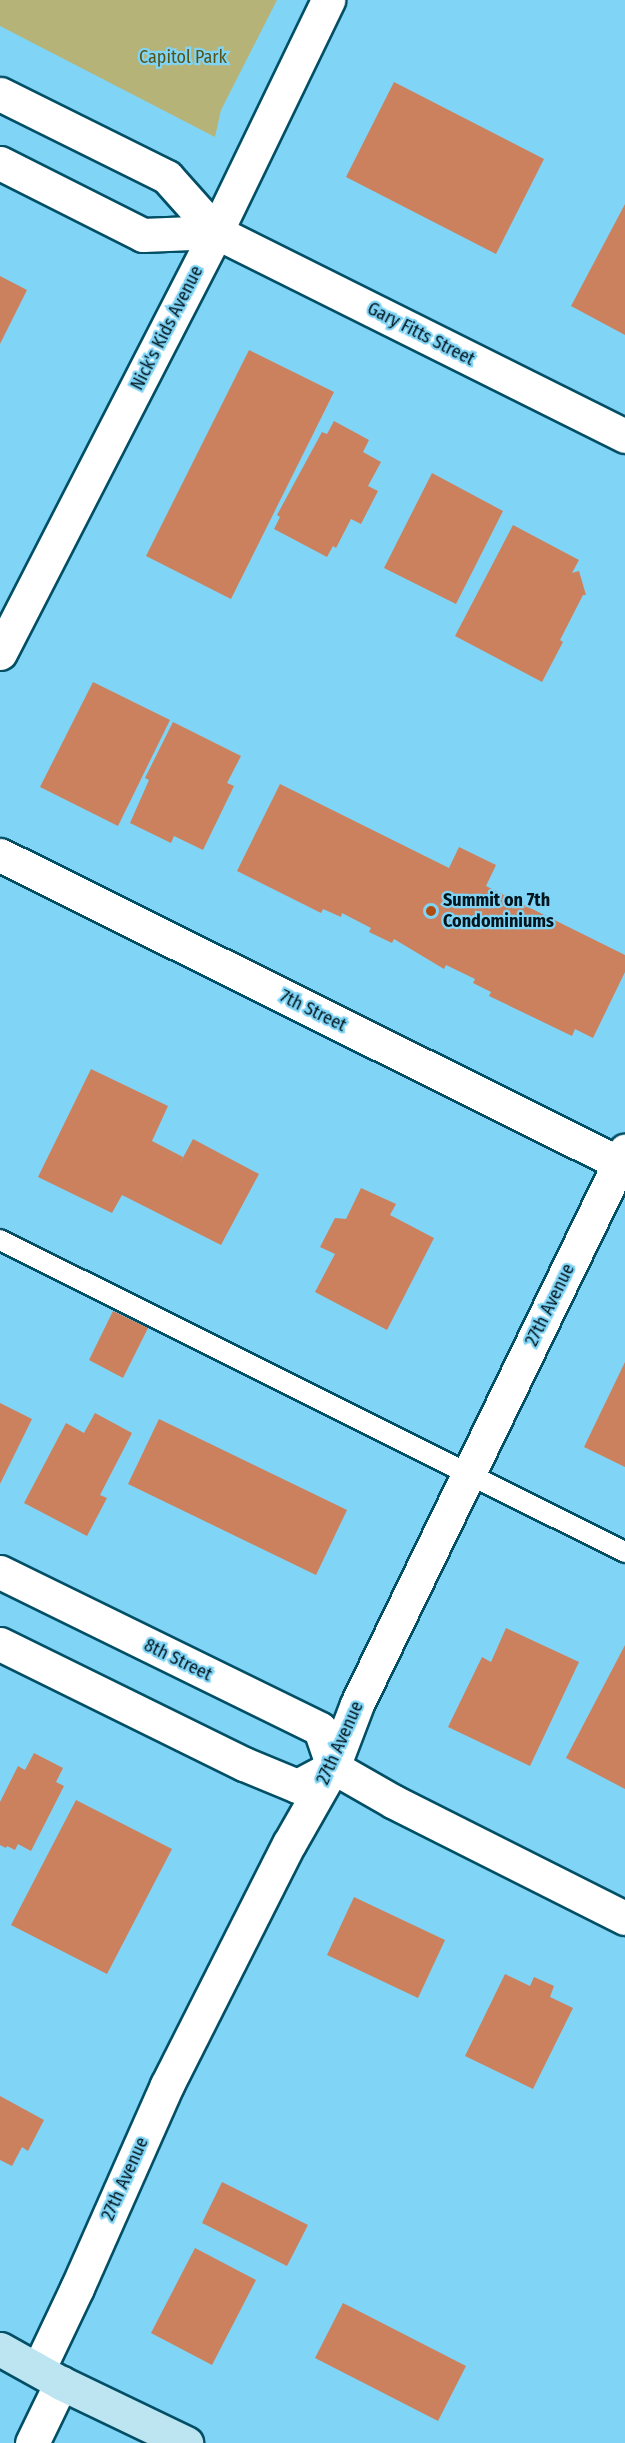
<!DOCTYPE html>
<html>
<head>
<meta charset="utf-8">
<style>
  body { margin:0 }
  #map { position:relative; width:625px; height:2443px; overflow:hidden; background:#80d4f5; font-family:"Fira Sans Condensed",sans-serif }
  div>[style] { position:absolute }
  .green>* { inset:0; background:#b6b378 }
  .building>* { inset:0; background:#cc815e }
  .roads { filter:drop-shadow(2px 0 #024f66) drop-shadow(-2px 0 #024f66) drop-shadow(0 2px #024f66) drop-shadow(0 -2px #024f66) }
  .service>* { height:20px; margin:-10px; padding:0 10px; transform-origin:10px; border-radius:10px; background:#fff }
  .minor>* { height:33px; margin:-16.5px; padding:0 16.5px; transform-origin:16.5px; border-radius:16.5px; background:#fff }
  .secondary>* { height:33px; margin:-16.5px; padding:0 16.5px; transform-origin:16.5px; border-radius:16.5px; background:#bce4f1 }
  .dots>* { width:16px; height:16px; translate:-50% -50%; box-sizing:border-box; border:3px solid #80d4f5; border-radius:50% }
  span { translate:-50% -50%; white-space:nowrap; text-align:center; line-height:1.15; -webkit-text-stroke:4.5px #80d4f5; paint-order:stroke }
  .park-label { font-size:18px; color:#575314 }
  .street-label { font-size:18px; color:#00151e }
  .poi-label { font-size:18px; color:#00151e; font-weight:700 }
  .left { translate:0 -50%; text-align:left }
</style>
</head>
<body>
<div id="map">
  <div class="green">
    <i style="clip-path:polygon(0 0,277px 0,221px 110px,215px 137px,0 26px)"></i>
  </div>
  <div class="building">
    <i style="clip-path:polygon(394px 82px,544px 159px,496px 254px,346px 177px)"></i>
    <i style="clip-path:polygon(625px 204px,625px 335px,571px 306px)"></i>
    <i style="clip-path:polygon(0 276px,27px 290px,0 344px)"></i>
    <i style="clip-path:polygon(249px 350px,334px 392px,231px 599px,146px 556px)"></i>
    <i style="clip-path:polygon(334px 421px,369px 440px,363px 452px,381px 462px,368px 486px,378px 491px,361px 524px,351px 519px,336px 548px,333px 546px,327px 557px,274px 529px,280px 517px,277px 515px,322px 432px,327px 434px)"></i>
    <i style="clip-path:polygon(432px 473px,503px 511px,456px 604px,384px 568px)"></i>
    <i style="clip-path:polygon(513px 525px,579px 560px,572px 573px,579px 571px,586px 595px,583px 595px,560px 640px,563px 642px,542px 682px,455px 636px)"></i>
    <i style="clip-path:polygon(93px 682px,170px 720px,118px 826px,40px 787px)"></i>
    <i style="clip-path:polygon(173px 722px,241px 756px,227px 783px,234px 786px,203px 850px,174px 836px,171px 843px,130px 823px,149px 780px,145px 778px)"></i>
    <i style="clip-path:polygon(280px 784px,449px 868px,459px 847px,496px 865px,486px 886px,625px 955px,625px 972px,593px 1038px,575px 1029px,572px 1036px,489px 996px,491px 992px,473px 983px,475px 979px,446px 965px,444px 969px,394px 939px,392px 943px,369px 932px,371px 928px,342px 913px,341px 917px,323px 909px,321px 913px,237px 871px)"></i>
    <i style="clip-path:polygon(91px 1069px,168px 1106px,152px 1141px,183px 1157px,178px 1167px,193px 1139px,259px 1174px,221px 1245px,122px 1195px,112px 1213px,38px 1177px)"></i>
    <i style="clip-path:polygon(361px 1188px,396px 1204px,390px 1215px,434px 1238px,387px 1330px,315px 1292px,335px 1254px,320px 1247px,335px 1218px,346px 1219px)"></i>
    <i style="clip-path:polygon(113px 1311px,148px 1328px,123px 1378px,89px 1360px)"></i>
    <i style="clip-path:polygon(625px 1362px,625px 1467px,584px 1447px)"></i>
    <i style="clip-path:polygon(0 1403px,32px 1419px,0 1484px)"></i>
    <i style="clip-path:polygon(95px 1413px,132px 1433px,100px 1495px,107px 1498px,87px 1536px,24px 1503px,66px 1423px,84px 1433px)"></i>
    <i style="clip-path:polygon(159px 1419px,347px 1510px,316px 1575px,128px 1484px)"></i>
    <i style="clip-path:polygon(506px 1628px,579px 1662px,530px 1766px,448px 1727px,482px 1657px,491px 1662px)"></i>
    <i style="clip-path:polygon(625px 1645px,625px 1789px,566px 1758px)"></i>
    <i style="clip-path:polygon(34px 1753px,63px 1768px,56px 1782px,64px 1786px,31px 1851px,18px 1844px,15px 1850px,7px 1846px,6px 1848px,0 1845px,0 1802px,18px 1766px,25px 1770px)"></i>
    <i style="clip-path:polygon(76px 1800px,172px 1849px,107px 1974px,11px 1925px)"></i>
    <i style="clip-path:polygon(354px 1897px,445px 1940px,418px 1998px,327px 1955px)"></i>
    <i style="clip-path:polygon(505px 1974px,530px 1986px,534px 1977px,554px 1986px,550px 1997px,573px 2008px,533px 2089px,465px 2056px)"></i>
    <i style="clip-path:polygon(0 2096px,44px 2120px,28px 2151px,22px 2147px,12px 2166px,0 2160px)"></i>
    <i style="clip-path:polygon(222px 2182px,308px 2225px,287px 2266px,202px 2223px)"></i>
    <i style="clip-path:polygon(195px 2248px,256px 2280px,212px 2365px,151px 2333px)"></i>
    <i style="clip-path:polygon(343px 2303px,466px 2366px,438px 2421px,315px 2358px)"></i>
  </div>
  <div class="roads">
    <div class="service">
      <i style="left:0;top:1240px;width:699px;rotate:26.53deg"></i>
    </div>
    <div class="minor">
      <i style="left:0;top:94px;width:186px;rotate:26.4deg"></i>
      <i style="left:167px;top:177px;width:74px;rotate:48.3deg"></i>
      <i style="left:216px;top:232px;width:457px;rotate:26.5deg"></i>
      <i style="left:0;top:163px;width:160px;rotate:26.7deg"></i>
      <i style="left:143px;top:235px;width:73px;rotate:-2.4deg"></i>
      <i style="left:0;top:653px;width:473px;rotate:-62.8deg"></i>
      <i style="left:216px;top:232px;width:258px;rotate:-64.2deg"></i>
      <i style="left:0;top:855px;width:698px;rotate:26.45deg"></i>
      <i style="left:0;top:1572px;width:356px;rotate:26.1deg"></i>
      <i style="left:320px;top:1729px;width:40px;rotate:71.1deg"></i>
      <i style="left:333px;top:1767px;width:70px;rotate:29.8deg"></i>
      <i style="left:394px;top:1802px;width:258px;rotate:26.7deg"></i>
      <i style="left:0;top:1644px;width:272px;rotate:26.2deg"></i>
      <i style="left:244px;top:1764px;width:57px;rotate:22.5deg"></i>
      <i style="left:297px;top:1786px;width:41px;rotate:-27.8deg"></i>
      <i style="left:39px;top:2368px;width:89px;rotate:-64.6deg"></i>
      <i style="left:77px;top:2288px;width:222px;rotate:-66.1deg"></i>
      <i style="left:167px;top:2085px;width:270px;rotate:-63.2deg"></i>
      <i style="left:289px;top:1844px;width:89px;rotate:-60.3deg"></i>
      <i style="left:333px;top:1767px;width:67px;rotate:-69.1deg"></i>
      <i style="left:357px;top:1704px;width:615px;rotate:-64.14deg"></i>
      <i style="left:32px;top:2443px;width:67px;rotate:-64.2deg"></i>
    </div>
    <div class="secondary">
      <i style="left:0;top:2349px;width:70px;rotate:29.1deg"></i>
      <i style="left:61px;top:2383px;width:139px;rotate:25.6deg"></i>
    </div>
  </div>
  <div class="dots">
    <i style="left:431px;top:911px;background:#ae4c11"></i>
  </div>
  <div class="park-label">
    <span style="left:183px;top:57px">Capitol Park</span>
  </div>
  <div class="street-label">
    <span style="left:167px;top:328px;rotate:-63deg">Nick's Kids Avenue</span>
    <span style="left:421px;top:334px;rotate:27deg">Gary Fitts Street</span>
    <span style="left:313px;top:1011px;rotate:26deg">7th Street</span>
    <span style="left:550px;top:1305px;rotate:-64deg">27th Avenue</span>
    <span style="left:178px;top:1660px;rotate:26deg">8th Street</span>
    <span style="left:340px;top:1743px;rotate:-66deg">27th Avenue</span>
    <span style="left:125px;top:2179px;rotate:-66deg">27th Avenue</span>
  </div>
  <div class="poi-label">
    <span class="left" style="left:443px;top:911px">Summit on 7th<br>Condominiums</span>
  </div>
</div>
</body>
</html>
